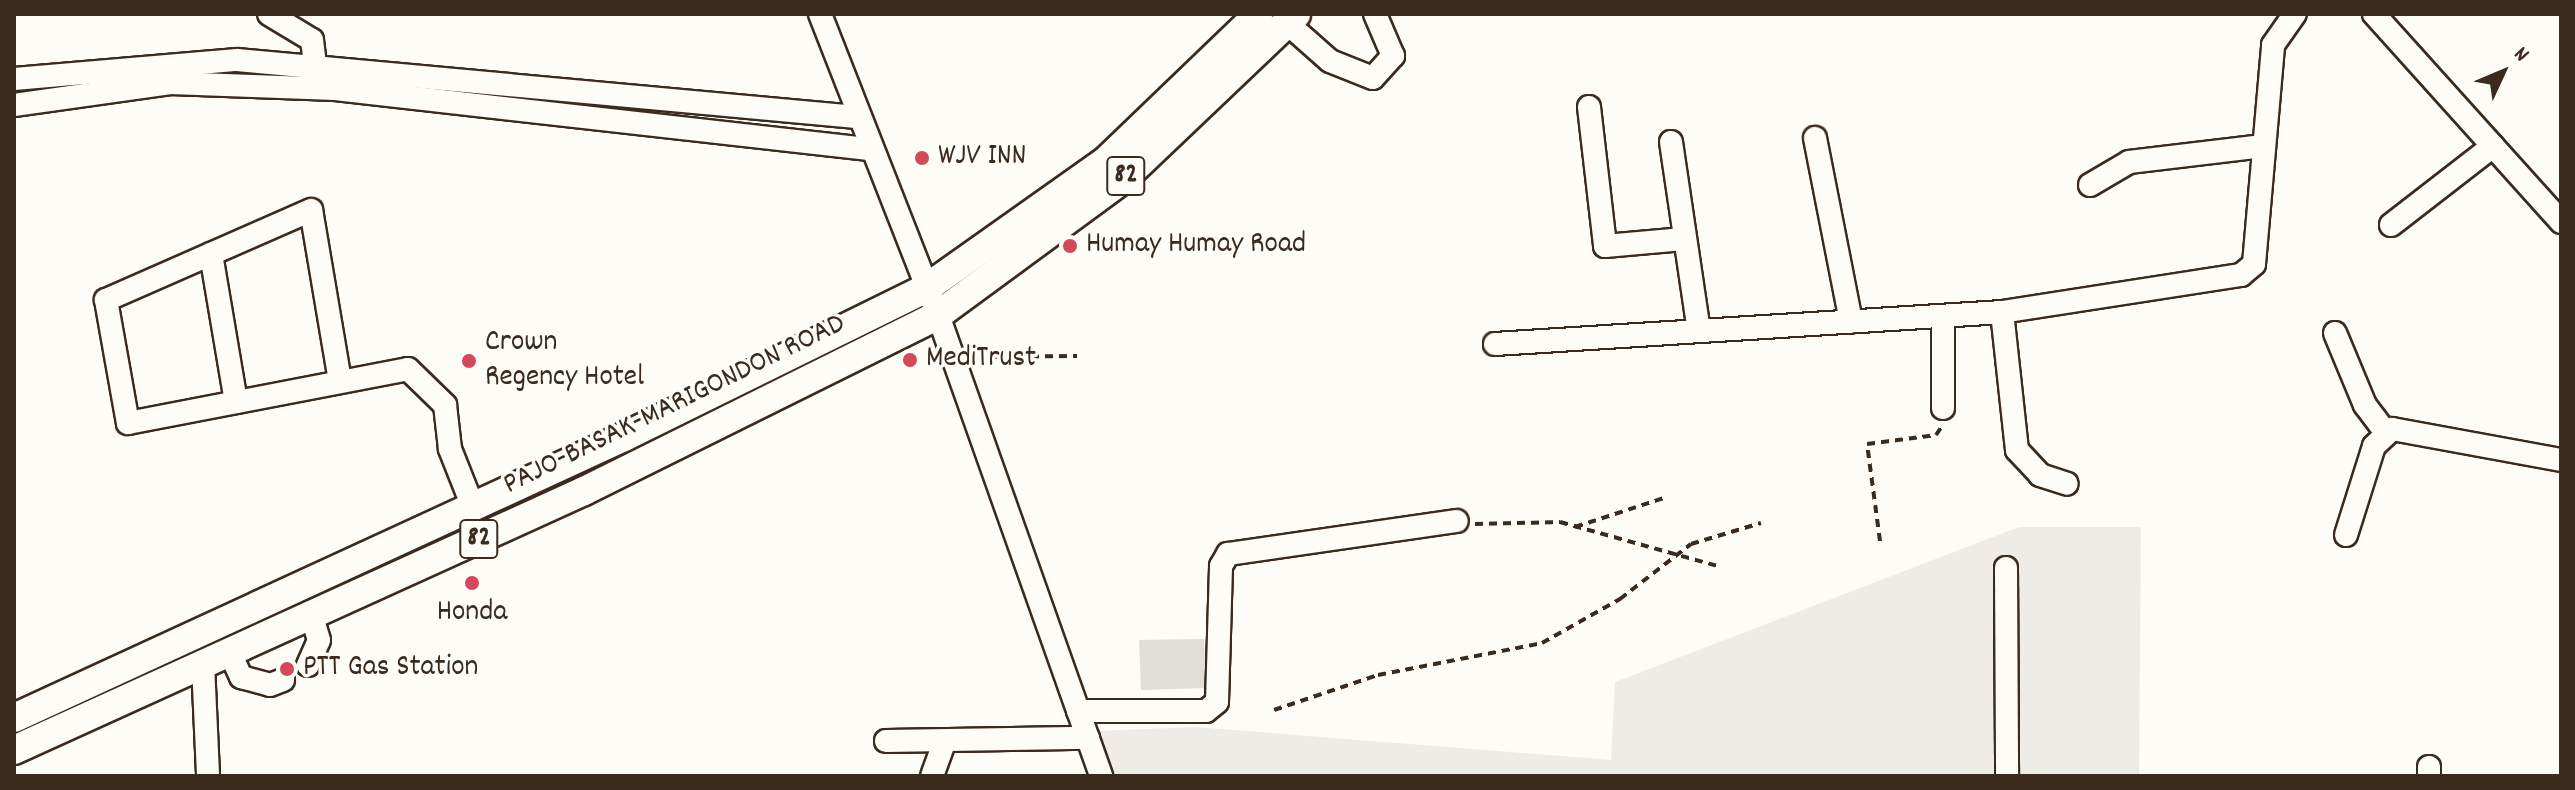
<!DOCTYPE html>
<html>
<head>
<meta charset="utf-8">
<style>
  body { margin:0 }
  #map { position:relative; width:2575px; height:790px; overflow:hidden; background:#fdfcf7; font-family:Dekko,sans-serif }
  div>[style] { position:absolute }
  .built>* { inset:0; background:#efece7 }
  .green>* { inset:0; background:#e1ded7 }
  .path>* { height:4px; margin-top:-2px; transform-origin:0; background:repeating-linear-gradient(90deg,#3b2a1e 0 8px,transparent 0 14px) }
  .roads { filter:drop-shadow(2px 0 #3b2a1e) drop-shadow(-2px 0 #3b2a1e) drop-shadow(0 2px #3b2a1e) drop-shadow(0 -2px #3b2a1e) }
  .minor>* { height:22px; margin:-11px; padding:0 11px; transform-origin:11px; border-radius:11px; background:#fdfcf7 }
  .major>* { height:28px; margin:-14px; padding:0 14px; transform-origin:14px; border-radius:14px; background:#fdfcf7 }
  .dots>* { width:22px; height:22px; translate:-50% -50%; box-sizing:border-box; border:4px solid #fdfcf7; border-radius:50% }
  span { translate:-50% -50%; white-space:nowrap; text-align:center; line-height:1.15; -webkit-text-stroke:7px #fdfcf7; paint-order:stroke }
  .shield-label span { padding:2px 6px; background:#fdfcf7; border:2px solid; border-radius:6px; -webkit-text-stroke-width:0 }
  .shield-label { font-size:28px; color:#3b2a1e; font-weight:700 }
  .poi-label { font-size:30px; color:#3b2a1e }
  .left { translate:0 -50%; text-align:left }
  .street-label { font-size:30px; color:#3b2a1e }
  .frame { position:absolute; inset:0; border:16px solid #3b2a1e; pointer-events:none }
  .north { position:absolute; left:2463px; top:32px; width:80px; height:80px; -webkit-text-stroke:6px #fdfcf7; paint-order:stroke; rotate:46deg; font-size:22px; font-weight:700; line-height:32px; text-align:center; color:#3b2a1e }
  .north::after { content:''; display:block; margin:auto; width:28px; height:36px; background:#3b2a1e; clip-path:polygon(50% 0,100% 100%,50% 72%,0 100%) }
</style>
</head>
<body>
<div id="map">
  <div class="built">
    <i style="clip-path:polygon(2019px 527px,2141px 527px,2139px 776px,1112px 776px,1095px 731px,1196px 727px,1611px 760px,1615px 682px)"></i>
  </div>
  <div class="green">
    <i style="clip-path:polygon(1204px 639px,1206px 688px,1141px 690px,1139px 640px)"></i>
  </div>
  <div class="path">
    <i style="left:975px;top:357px;width:102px;rotate:-0.6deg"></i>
    <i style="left:1475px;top:524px;width:85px;rotate:-1.3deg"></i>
    <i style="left:1560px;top:522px;width:164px;rotate:15.6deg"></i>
    <i style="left:1575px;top:527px;width:97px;rotate:-18.1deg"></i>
    <i style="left:1880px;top:541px;width:98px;rotate:-97.6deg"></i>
    <i style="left:1867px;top:444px;width:70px;rotate:-7.4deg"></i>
    <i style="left:1936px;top:435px;width:11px;rotate:-56deg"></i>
    <i style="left:1274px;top:710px;width:110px;rotate:-18.6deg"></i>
    <i style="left:1378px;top:675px;width:167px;rotate:-11deg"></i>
    <i style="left:1542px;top:643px;width:90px;rotate:-29.4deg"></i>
    <i style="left:1620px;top:599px;width:90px;rotate:-37.8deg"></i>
    <i style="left:1691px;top:544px;width:73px;rotate:-16.7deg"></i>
  </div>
  <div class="roads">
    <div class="minor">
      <i style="left:269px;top:14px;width:50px;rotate:31.2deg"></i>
      <i style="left:312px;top:40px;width:25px;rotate:83deg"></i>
      <i style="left:820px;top:14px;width:323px;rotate:68.6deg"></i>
      <i style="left:938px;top:315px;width:489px;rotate:70.5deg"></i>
      <i style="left:2374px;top:14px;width:280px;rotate:48deg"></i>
      <i style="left:1287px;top:23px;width:57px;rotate:41.5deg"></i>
      <i style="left:1330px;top:61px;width:46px;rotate:21.6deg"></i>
      <i style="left:1373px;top:78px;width:30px;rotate:-48deg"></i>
      <i style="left:1393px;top:56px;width:46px;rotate:-113.2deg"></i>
      <i style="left:14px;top:79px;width:224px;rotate:-4.9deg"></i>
      <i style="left:237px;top:60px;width:622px;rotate:5.26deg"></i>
      <i style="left:14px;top:105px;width:158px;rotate:-8deg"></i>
      <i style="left:170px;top:83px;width:165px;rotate:2.1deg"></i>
      <i style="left:335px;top:89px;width:535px;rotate:6.43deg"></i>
      <i style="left:1589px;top:107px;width:140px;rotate:83.4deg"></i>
      <i style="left:1605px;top:246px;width:79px;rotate:-5.1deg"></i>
      <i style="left:1815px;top:138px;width:187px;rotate:78.9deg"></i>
      <i style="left:1671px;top:142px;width:191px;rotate:81.6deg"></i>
      <i style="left:2090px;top:185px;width:45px;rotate:-30.5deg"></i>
      <i style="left:2129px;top:162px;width:135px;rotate:-6.8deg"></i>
      <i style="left:2391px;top:225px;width:129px;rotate:-37.8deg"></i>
      <i style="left:211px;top:254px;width:150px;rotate:80.4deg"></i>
      <i style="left:2002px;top:312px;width:139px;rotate:83.8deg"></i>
      <i style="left:2017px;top:450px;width:34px;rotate:47deg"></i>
      <i style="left:2040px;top:475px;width:28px;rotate:18deg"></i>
      <i style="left:2335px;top:333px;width:78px;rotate:67.4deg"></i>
      <i style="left:2365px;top:405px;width:34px;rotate:53deg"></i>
      <i style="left:1495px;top:344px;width:508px;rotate:-3.61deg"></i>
      <i style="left:2002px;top:312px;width:242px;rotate:-8.8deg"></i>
      <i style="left:2241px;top:275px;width:17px;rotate:-40deg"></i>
      <i style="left:2254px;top:264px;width:220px;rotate:-85deg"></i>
      <i style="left:2273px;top:45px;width:38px;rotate:-55deg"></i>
      <i style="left:340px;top:381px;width:173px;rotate:-99.6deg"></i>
      <i style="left:311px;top:210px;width:224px;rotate:156.3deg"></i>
      <i style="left:106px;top:300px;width:125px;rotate:79.9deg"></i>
      <i style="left:128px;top:423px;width:285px;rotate:-10.9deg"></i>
      <i style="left:408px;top:369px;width:52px;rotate:44.2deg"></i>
      <i style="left:445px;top:405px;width:44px;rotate:83.5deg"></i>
      <i style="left:450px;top:449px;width:62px;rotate:68.4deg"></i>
      <i style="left:1943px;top:408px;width:91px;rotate:-90deg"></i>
      <i style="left:2346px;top:535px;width:93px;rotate:-72.5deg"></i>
      <i style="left:2374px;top:446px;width:25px;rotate:-43deg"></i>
      <i style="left:2392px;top:429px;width:172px;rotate:10.4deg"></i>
      <i style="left:2006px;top:568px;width:208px;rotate:89.7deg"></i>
      <i style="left:229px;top:651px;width:29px;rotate:65deg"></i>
      <i style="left:241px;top:677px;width:30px;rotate:15deg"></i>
      <i style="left:270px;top:685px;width:14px;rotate:-21deg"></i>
      <i style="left:203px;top:664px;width:112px;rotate:87.4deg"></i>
      <i style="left:308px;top:665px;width:27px;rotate:-66deg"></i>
      <i style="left:319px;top:640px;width:27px;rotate:-107deg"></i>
      <i style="left:1078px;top:711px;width:128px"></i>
      <i style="left:1206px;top:711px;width:14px;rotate:-39deg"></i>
      <i style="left:1217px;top:702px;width:136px;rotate:-88.3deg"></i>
      <i style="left:1221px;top:566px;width:14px;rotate:-60deg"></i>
      <i style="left:1228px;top:554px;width:231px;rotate:-8.2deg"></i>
      <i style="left:886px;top:741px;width:202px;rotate:-0.9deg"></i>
      <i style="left:2429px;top:767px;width:9px;rotate:90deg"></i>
      <i style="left:932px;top:776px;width:37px;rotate:-70deg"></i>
    </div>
    <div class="major">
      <i style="left:14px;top:718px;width:672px;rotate:-24.73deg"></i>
      <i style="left:624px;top:437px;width:335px;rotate:-26.2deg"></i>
      <i style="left:925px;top:289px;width:222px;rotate:-35.3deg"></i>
      <i style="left:1106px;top:161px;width:212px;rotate:-43.9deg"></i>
      <i style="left:14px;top:750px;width:626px;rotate:-24.44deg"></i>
      <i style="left:584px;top:491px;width:395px;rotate:-26.4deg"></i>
      <i style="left:938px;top:315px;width:230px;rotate:-36.3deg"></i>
      <i style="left:1123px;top:179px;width:239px;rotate:-43.6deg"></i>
    </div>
  </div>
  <div class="dots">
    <i style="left:922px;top:158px;background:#d1495b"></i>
    <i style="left:1070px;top:246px;background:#d1495b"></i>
    <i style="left:910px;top:360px;background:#d1495b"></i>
    <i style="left:469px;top:361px;background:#d1495b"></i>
    <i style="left:472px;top:583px;background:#d1495b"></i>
    <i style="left:287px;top:669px;background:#d1495b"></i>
  </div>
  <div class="shield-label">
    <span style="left:1126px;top:176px">82</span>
    <span style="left:479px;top:539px">82</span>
  </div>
  <div class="poi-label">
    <span class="left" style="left:938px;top:158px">WJV INN</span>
    <span class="left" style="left:1086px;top:246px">Humay Humay Road</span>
    <span class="left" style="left:485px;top:361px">Crown<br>Regency Hotel</span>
    <span class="left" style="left:926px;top:360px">MediTrust</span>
    <span style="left:472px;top:614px">Honda</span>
    <span class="left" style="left:303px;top:669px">PTT Gas Station</span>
  </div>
  <div class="street-label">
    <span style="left:675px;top:406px;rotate:-26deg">PAJO-BASAK-MARIGONDON ROAD</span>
  </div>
  <div class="frame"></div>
  <div class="north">N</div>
</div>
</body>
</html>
